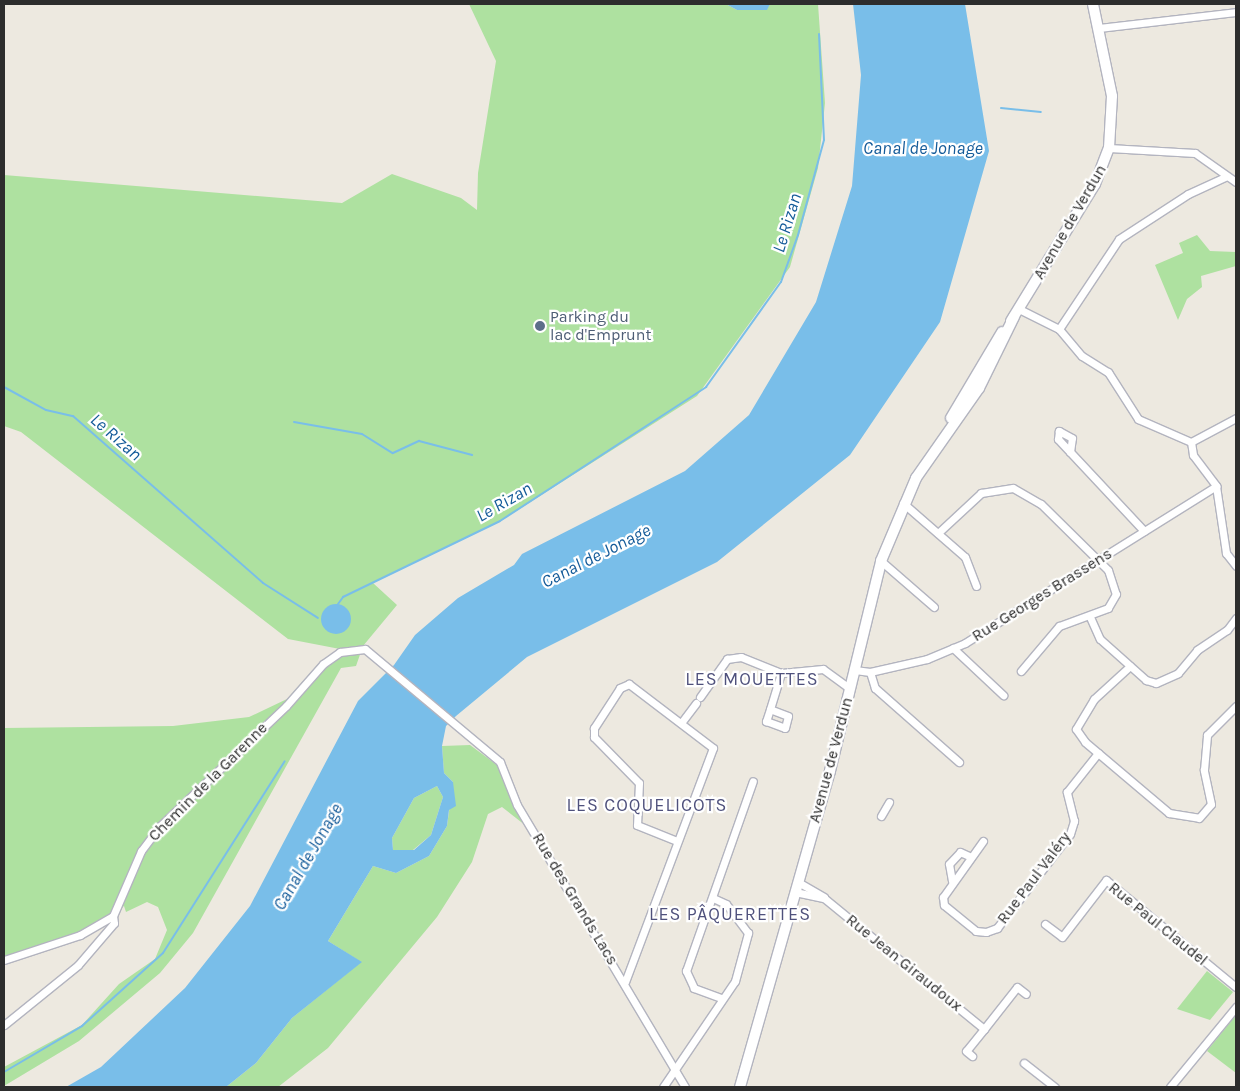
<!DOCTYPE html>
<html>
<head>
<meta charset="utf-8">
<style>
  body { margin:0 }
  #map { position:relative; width:1240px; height:1091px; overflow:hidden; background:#ede9e0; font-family:Karla,sans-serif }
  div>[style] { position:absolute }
  .green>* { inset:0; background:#aee1a0 }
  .water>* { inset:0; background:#79bee9 }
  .round { border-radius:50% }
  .stream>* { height:2px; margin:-1px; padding:0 1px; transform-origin:1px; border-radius:1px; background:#79bee9 }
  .roads { filter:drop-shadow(1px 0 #b3b4bf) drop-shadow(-1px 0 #b3b4bf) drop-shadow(0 1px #b3b4bf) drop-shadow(0 -1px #b3b4bf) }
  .minor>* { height:7px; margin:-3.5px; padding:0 3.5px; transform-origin:3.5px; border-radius:3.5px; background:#fff }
  .secondary>* { height:10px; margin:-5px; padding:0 5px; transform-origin:5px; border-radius:5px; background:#fff }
  .dots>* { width:14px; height:14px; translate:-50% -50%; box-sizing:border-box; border:2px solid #fff; border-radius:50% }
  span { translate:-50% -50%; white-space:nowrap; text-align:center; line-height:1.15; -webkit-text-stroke:4.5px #fff; paint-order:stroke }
  .street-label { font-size:16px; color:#2d2d2d }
  .service-label { font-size:16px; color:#4e5e75 }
  .left { translate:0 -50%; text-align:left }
  .water-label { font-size:18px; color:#145b99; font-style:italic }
  .neighbourhood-label { font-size:18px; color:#4f517c; letter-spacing:1px }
  .frame { position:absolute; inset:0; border:5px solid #2d2d2d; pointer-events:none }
</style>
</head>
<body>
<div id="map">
  <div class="green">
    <i style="clip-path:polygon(469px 4px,726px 4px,737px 10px,766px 10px,770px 4px,818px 4px,825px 103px,818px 168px,790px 267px,697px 396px,499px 522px,373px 583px,397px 605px,363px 646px,356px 666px,341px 668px,193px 933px,160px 973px,79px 1041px,4px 1086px,4px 1067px,82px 1025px,119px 984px,155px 959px,167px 930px,158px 907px,147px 902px,126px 912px,124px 906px,87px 934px,4px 957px,4px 728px,173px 726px,249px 717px,287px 699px,320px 662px,340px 649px,288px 639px,21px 432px,4px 426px,4px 175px,342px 203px,392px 174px,461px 198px,477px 210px,478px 173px,496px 61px)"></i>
    <i style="clip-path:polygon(1197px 235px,1210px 251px,1236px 252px,1236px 266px,1201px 276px,1202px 287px,1187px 299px,1178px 320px,1155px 265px,1183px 253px,1179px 243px)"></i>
    <i style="clip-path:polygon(470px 745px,497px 765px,530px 829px,502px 807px,488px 814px,472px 862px,437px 917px,328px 1048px,278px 1087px,226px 1087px,256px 1063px,292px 1018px,361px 962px,328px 941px,373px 866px,396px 873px,429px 856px,447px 826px,453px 782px,444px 773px,442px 746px)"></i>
    <i style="clip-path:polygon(437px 786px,443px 797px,431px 835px,413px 850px,393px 850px,392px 838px,414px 798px)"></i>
    <i style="clip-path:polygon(1207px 971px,1233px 992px,1210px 1020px,1177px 1009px)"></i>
    <i style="clip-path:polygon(1236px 1015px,1236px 1073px,1207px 1051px)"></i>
  </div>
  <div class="water">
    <i style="clip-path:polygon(726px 4px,770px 4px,767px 10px,737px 10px)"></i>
    <i style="clip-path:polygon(evenodd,853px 4px,965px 4px,989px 151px,940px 322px,850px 455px,717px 562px,527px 657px,456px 716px,446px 726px,442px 746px,444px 773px,453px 782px,456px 806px,449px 810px,447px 826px,429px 856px,396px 873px,373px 866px,328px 941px,362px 962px,292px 1018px,256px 1063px,226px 1087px,66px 1087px,101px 1067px,185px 988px,250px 906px,358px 701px,394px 665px,415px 635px,458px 598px,514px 565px,522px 554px,685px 471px,749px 415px,816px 302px,852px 186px,861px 75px,853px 4px,437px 786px,443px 797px,431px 835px,414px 850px,393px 850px,392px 838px,414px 798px,437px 786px)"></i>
    <i class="round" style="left:321px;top:604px;width:30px;height:30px"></i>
  </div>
  <div class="stream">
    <i style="left:1001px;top:108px;width:40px;rotate:5.7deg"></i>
    <i style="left:4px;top:387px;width:48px;rotate:28.7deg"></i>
    <i style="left:46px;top:410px;width:28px;rotate:13deg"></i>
    <i style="left:73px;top:416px;width:253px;rotate:41.3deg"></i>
    <i style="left:263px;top:583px;width:65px;rotate:32.5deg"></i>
    <i style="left:294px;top:422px;width:69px;rotate:10deg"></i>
    <i style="left:362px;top:434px;width:36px;rotate:32deg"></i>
    <i style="left:393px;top:453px;width:29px;rotate:-25deg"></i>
    <i style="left:419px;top:441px;width:55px;rotate:14.8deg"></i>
    <i style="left:338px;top:604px;width:9px;rotate:-54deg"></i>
    <i style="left:343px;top:597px;width:174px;rotate:-25.8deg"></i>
    <i style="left:500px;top:521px;width:246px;rotate:-33deg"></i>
    <i style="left:706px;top:387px;width:129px;rotate:-54.5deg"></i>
    <i style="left:781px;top:282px;width:50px;rotate:-70.1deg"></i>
    <i style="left:798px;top:235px;width:98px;rotate:-74.7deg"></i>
    <i style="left:824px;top:140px;width:106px;rotate:-92.7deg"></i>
    <i style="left:4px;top:1072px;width:91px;rotate:-30.5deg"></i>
    <i style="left:82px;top:1026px;width:109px;rotate:-42deg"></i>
    <i style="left:163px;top:953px;width:227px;rotate:-57.6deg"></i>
  </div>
  <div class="roads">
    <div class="minor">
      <i style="left:1098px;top:28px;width:139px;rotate:-6.6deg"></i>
      <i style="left:1109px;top:148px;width:86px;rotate:3.3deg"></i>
      <i style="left:1195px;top:153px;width:50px;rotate:35.3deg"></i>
      <i style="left:1019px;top:309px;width:45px;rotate:26.6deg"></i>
      <i style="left:1059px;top:329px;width:35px;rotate:50deg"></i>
      <i style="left:1082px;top:356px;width:31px;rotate:32deg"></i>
      <i style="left:1108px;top:372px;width:56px;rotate:57.4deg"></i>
      <i style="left:1138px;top:419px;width:58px;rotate:23.5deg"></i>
      <i style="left:1191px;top:442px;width:13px;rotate:81deg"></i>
      <i style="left:1193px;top:455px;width:39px;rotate:53deg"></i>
      <i style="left:1216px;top:486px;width:68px;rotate:81.5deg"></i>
      <i style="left:1226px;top:553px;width:16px;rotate:52deg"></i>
      <i style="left:1059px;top:329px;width:108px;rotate:-56.3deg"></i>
      <i style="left:1119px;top:239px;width:82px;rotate:-33.1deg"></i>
      <i style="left:1188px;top:194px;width:41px;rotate:-24.7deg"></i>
      <i style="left:1191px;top:442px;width:51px;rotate:-28.1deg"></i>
      <i style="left:1070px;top:452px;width:14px;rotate:-82deg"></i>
      <i style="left:1072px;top:438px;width:15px;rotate:-152deg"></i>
      <i style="left:1059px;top:431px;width:8px;rotate:97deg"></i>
      <i style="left:1058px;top:439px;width:126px;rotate:46.9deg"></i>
      <i style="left:903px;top:503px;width:82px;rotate:41.1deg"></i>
      <i style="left:965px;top:557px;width:31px;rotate:69deg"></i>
      <i style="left:938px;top:533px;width:59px;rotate:-42.9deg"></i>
      <i style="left:981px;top:493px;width:32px;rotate:-9deg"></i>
      <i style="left:1013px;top:488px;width:32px;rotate:30deg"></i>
      <i style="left:1041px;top:504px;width:94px;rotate:44.6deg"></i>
      <i style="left:1108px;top:570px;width:25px;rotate:72deg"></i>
      <i style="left:1116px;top:594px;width:16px;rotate:120deg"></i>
      <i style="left:1108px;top:608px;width:52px;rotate:159.8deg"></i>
      <i style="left:1059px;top:626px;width:59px;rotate:130.2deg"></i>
      <i style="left:881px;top:561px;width:70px;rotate:41deg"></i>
      <i style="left:1090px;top:617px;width:24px;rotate:66deg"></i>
      <i style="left:1100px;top:639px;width:62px;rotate:41.7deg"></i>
      <i style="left:1146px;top:680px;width:10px;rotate:17deg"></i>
      <i style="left:1156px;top:683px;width:24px;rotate:-24deg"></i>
      <i style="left:1178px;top:673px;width:30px;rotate:-50deg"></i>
      <i style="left:1197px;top:650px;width:36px;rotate:-34deg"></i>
      <i style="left:1227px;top:630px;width:15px;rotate:-53deg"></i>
      <i style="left:953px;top:648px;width:69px;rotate:43.2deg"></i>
      <i style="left:1130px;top:666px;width:49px;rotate:137.5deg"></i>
      <i style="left:1094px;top:699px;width:35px;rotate:121deg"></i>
      <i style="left:1076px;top:729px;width:16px;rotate:55deg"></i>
      <i style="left:1085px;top:742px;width:110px;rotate:40.2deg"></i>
      <i style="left:1169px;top:813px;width:30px;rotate:9deg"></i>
      <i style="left:1199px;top:818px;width:18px;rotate:-49deg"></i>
      <i style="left:1211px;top:804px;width:35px;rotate:-102deg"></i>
      <i style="left:1204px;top:770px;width:35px;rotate:-85deg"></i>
      <i style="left:1207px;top:735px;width:41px;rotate:-45deg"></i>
      <i style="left:855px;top:670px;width:15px;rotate:8deg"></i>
      <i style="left:870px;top:672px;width:58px;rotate:-12.8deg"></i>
      <i style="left:927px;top:659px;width:41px;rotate:-22.8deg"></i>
      <i style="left:965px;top:643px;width:296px;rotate:-32deg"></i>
      <i style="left:870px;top:672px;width:17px;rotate:73deg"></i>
      <i style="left:875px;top:688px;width:112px;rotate:41.4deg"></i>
      <i style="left:700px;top:697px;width:47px;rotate:-54.6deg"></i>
      <i style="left:727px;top:659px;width:14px;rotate:-8deg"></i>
      <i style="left:741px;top:657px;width:43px;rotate:21.8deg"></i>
      <i style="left:781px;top:673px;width:42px;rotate:-5.4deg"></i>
      <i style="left:823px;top:669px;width:32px;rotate:36deg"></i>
      <i style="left:770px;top:709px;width:13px;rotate:108deg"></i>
      <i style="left:766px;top:721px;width:20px;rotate:20deg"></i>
      <i style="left:785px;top:728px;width:12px;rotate:-76deg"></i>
      <i style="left:788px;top:716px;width:19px;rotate:-159deg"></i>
      <i style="left:770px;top:709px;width:38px;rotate:-73deg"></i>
      <i style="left:681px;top:723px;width:25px;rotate:-53deg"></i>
      <i style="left:881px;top:816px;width:16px;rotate:-60deg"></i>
      <i style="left:983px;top:841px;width:69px;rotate:125.5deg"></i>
      <i style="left:943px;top:897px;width:8px;rotate:83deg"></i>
      <i style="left:944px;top:905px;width:41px;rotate:39.1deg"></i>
      <i style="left:976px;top:931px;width:10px;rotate:6deg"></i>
      <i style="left:986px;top:932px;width:12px;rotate:-20deg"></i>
      <i style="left:997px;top:928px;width:119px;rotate:-52.2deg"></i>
      <i style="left:1070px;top:834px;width:14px;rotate:-73deg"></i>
      <i style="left:1074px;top:821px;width:30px;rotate:-104deg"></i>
      <i style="left:1067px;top:792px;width:50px;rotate:-51.5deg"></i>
      <i style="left:952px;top:881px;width:17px;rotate:-100deg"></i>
      <i style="left:949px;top:864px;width:16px;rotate:-47deg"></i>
      <i style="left:960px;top:852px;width:12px;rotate:24deg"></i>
      <i style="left:798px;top:882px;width:30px;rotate:30deg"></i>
      <i style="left:795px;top:892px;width:30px;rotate:12deg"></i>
      <i style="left:824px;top:898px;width:207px;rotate:39.3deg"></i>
      <i style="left:984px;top:1029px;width:28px;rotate:129deg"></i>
      <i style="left:966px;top:1051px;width:8px;rotate:40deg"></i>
      <i style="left:1045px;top:924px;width:21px;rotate:37deg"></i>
      <i style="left:1062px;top:937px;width:72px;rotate:-52.3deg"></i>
      <i style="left:1106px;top:880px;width:168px;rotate:39.5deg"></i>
      <i style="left:4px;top:960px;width:80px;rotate:-18.2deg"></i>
      <i style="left:80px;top:935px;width:38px;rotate:-30deg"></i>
      <i style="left:113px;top:916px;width:71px;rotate:-66.7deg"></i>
      <i style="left:141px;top:851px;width:31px;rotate:-53deg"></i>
      <i style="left:160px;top:826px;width:174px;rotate:-43.6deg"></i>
      <i style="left:286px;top:706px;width:56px;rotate:-48.6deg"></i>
      <i style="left:323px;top:664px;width:21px;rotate:-35deg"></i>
      <i style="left:340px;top:652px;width:25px;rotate:-7deg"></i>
      <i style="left:365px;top:649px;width:176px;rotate:39.9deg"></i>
      <i style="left:500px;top:762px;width:46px;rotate:68.4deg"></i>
      <i style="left:517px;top:805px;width:328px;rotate:59.2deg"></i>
      <i style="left:625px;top:982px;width:250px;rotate:-69.4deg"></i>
      <i style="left:713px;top:748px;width:106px;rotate:-142.7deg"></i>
      <i style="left:629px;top:684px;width:10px;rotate:156deg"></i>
      <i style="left:620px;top:688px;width:48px;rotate:123deg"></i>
      <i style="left:594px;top:728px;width:9px;rotate:90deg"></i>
      <i style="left:594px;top:737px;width:64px;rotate:45.6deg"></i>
      <i style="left:639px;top:783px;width:42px;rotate:92.7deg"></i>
      <i style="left:637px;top:825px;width:43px;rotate:21.8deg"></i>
      <i style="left:721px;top:998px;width:29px;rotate:-160deg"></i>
      <i style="left:694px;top:988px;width:19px;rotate:-115deg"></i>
      <i style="left:686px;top:971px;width:201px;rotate:-70.6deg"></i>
      <i style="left:4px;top:1025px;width:95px;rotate:-39deg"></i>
      <i style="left:78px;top:965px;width:55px;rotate:-49.4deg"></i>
      <i style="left:114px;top:923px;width:7px;rotate:-98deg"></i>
      <i style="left:984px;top:1029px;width:53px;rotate:-51.8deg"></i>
      <i style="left:1017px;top:987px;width:11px;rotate:38deg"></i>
      <i style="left:1024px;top:1063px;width:39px;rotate:38deg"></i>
      <i style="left:663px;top:1087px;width:128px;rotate:-55.8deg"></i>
      <i style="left:735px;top:981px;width:50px;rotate:-74.8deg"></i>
      <i style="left:748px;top:933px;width:36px;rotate:-127deg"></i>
      <i style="left:726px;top:904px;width:14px;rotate:-155deg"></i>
      <i style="left:1170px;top:1087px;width:104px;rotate:-50.5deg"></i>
    </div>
    <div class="secondary">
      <i style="left:1011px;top:321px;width:161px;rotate:-58.5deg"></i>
      <i style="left:1095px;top:184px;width:39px;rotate:-69deg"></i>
      <i style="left:1109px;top:148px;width:52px;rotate:-86.7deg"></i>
      <i style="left:1112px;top:96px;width:94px;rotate:-101.7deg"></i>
      <i style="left:951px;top:418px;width:100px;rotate:-59.3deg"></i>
      <i style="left:740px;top:1087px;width:329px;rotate:-74.1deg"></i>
      <i style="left:830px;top:771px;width:216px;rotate:-76.3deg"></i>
      <i style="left:881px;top:561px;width:90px;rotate:-67.1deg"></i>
      <i style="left:916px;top:478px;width:110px;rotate:-55deg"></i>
      <i style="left:979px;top:388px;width:79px;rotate:-63.8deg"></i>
    </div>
  </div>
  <div class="dots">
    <i style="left:540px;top:326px;background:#5c6f8a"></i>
  </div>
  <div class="street-label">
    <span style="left:1070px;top:222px;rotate:-60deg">Avenue de Verdun</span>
    <span style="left:1042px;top:595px;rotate:-32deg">Rue Georges Brassens</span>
    <span style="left:831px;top:760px;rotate:-75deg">Avenue de Verdun</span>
    <span style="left:208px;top:782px;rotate:-45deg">Chemin de la Garenne</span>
    <span style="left:1034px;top:878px;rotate:-53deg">Rue Paul Valéry</span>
    <span style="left:575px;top:899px;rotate:59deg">Rue des Grands Lacs</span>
    <span style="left:1158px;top:924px;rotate:39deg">Rue Paul Claudel</span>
    <span style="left:904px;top:963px;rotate:39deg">Rue Jean Giraudoux</span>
  </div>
  <div class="service-label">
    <span class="left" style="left:550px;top:326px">Parking du<br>lac d'Emprunt</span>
  </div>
  <div class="water-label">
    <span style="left:923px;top:148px">Canal de Jonage</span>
    <span style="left:787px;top:223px;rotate:-73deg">Le Rizan</span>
    <span style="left:116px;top:437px;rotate:41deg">Le Rizan</span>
    <span style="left:504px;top:502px;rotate:-30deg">Le Rizan</span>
    <span style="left:596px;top:556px;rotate:-27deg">Canal de Jonage</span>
    <span style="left:308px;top:857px;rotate:-60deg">Canal de Jonage</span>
  </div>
  <div class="neighbourhood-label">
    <span style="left:752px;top:679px">LES MOUETTES</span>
    <span style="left:647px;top:805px">LES COQUELICOTS</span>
    <span style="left:730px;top:914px">LES PÂQUERETTES</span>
  </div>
  <div class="frame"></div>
</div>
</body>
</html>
